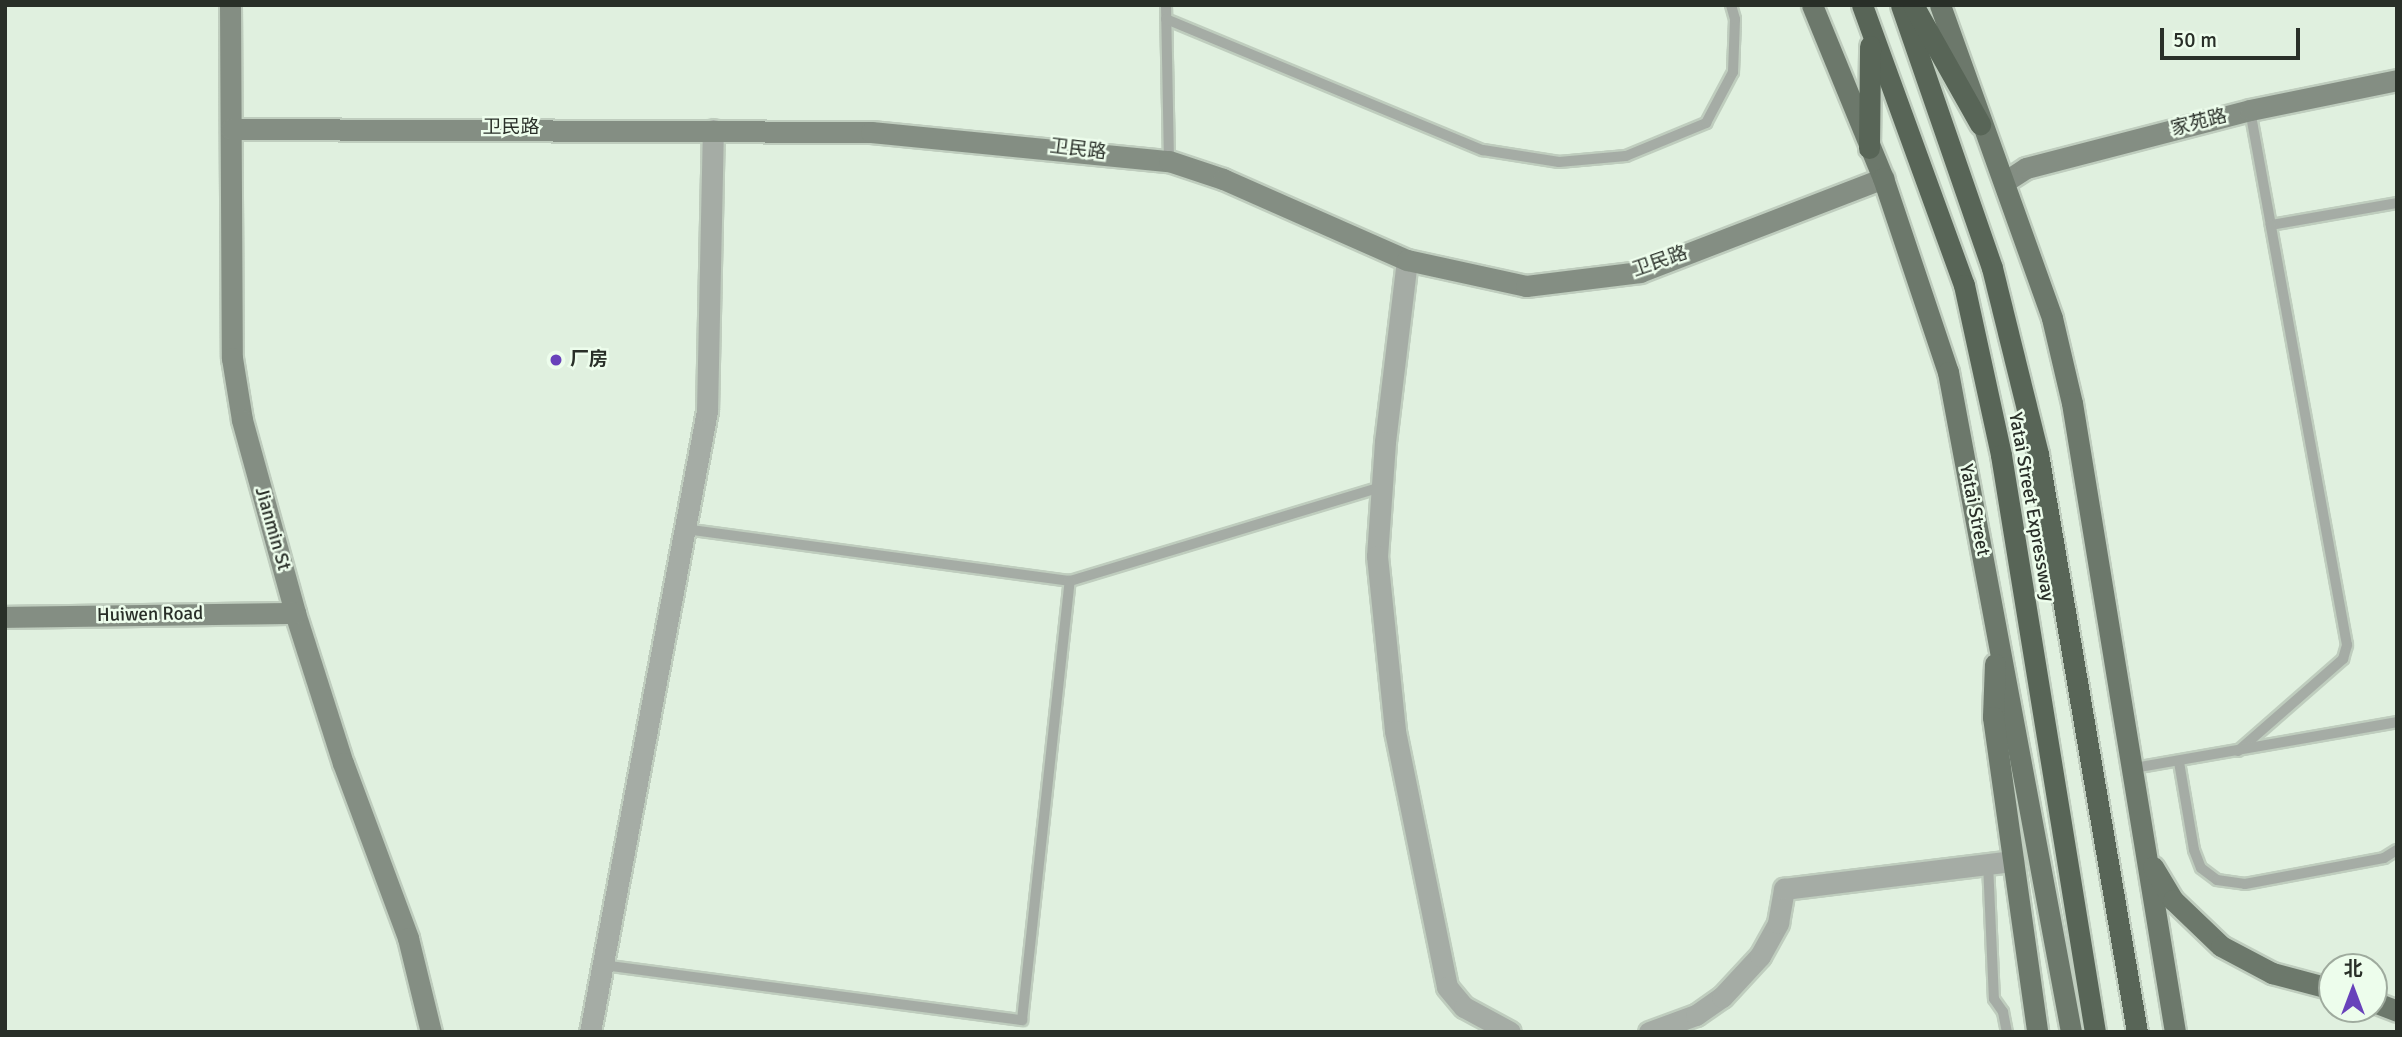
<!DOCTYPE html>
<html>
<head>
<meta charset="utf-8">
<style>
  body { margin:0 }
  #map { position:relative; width:2402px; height:1037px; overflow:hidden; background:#e0f0df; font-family:Signika,"Noto Sans SC",sans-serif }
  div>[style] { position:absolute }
  .roads { filter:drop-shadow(2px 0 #bfcdbe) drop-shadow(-2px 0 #bfcdbe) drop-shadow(0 2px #bfcdbe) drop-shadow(0 -2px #bfcdbe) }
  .lane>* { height:10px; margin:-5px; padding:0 5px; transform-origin:5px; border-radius:5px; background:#a5aca5 }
  .street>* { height:21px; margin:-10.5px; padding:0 10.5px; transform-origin:10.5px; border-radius:10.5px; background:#a5aca5 }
  .secondary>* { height:21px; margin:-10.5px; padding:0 10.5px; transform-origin:10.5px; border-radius:10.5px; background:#848e83 }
  .primary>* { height:21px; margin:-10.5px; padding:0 10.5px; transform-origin:10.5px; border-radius:10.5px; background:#6c786b }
  .highway>* { height:21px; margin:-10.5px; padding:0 10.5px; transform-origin:10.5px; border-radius:10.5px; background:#586557 }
  .dots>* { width:19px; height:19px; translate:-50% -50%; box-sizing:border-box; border:4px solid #edfdec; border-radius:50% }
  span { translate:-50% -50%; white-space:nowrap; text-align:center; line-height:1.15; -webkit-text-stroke:5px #edfdec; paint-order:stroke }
  .street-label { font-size:19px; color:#292f28 }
  .poi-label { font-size:19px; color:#292f28; font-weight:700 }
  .left { translate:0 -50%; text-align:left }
  .frame { position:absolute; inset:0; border:7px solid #292f28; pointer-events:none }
  .north { position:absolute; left:2318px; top:953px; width:70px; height:70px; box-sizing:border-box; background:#edfdec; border:2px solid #9fab9e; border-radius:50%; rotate:0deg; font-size:19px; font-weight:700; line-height:28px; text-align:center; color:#292f28 }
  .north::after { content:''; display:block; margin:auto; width:24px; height:32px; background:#6842ba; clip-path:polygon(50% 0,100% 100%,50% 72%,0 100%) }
  .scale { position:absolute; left:2160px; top:28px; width:140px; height:32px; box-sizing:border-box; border:4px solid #292f28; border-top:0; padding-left:9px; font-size:21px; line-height:24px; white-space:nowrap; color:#292f28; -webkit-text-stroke:5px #edfdec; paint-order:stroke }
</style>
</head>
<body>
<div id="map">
  <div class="roads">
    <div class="lane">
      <i style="left:1166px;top:5px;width:156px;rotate:88.9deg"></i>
      <i style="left:1166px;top:19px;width:343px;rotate:22.5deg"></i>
      <i style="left:1483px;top:150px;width:77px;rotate:9deg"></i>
      <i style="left:1559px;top:162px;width:67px;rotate:-5.1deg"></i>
      <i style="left:1626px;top:156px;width:87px;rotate:-22.4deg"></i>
      <i style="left:1706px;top:123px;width:58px;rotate:-62.1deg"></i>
      <i style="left:1733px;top:72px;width:53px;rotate:-87.8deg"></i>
      <i style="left:1735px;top:19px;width:15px;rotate:-106deg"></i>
      <i style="left:2250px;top:110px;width:117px;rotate:79.7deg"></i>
      <i style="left:2271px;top:225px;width:128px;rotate:-9.9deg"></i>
      <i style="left:685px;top:529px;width:388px;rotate:7.7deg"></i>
      <i style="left:1070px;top:581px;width:326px;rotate:-16.8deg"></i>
      <i style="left:2238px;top:751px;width:140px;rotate:-41.2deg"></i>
      <i style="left:2343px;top:659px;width:15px;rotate:-74deg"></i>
      <i style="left:2347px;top:645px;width:427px;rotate:-100.3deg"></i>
      <i style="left:2179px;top:762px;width:89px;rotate:80.3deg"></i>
      <i style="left:2194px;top:850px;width:19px;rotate:69deg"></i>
      <i style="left:2201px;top:868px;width:20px;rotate:37deg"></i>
      <i style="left:2217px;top:880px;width:28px;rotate:8deg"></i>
      <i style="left:2245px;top:884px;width:141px;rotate:-10.6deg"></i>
      <i style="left:2384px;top:858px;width:15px;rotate:-32deg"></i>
      <i style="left:2134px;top:768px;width:267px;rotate:-9.9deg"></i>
      <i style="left:1988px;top:863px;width:136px;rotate:87.5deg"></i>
      <i style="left:1994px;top:999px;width:16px;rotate:55deg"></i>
      <i style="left:2003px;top:1012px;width:20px;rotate:79deg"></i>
      <i style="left:603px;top:965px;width:423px;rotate:7.5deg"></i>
      <i style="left:1022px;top:1020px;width:442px;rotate:-83.8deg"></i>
    </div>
    <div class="street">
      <i style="left:1407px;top:260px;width:183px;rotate:96.9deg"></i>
      <i style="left:1385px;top:442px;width:114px;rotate:94deg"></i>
      <i style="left:1377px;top:556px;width:176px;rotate:84.1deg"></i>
      <i style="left:1395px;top:731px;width:261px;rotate:78.5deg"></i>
      <i style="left:1447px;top:987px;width:26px;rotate:50deg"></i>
      <i style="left:1464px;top:1007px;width:52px;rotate:28.5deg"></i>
      <i style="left:590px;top:1032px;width:632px;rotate:-79.33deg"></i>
      <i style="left:707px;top:411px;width:281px;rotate:-88.8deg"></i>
      <i style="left:1649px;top:1032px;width:50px;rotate:-19.9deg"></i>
      <i style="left:1696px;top:1015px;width:32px;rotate:-35deg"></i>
      <i style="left:1722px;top:997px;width:56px;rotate:-47.2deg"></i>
      <i style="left:1760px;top:956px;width:38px;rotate:-61deg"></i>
      <i style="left:1778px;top:923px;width:35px;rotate:-80deg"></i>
      <i style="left:1784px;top:889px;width:231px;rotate:-7deg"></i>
    </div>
    <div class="secondary">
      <i style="left:230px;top:5px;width:353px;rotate:89.7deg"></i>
      <i style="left:232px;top:358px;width:63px;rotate:80.8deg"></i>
      <i style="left:242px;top:420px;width:200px;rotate:74.6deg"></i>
      <i style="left:295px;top:613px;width:157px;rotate:72.3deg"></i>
      <i style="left:343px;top:763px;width:187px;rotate:69.6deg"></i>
      <i style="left:408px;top:938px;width:97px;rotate:76.3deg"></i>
      <i style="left:231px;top:129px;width:640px;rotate:0.27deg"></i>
      <i style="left:871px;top:132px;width:299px;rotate:5.6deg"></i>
      <i style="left:1169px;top:161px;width:57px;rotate:18.4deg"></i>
      <i style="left:1223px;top:179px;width:201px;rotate:23.8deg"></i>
      <i style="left:1407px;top:260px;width:122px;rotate:12.3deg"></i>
      <i style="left:1526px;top:286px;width:115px;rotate:-7deg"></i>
      <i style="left:1640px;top:272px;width:261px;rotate:-21.1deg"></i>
      <i style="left:2006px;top:181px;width:24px;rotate:-33deg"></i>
      <i style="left:2026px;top:168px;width:231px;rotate:-14.5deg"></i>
      <i style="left:2250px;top:110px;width:150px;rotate:-11.5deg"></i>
      <i style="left:5px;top:617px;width:290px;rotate:-0.8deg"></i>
    </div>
    <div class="primary">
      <i style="left:1812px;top:5px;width:187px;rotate:67.7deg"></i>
      <i style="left:1883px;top:178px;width:205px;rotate:71.5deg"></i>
      <i style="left:1948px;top:372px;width:671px;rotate:79.44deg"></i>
      <i style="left:1940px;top:5px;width:332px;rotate:70.3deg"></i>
      <i style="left:2052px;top:318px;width:87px;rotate:76.8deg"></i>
      <i style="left:2072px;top:403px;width:637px;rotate:80.7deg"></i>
      <i style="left:1995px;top:664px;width:53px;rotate:92.2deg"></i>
      <i style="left:1993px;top:717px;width:318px;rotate:82deg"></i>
      <i style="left:2153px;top:867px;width:39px;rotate:59deg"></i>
      <i style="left:2173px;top:900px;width:66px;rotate:43.8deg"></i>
      <i style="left:2221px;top:946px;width:58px;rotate:27.9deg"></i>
      <i style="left:2272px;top:973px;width:62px;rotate:14.9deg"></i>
      <i style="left:2374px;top:1002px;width:25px;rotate:21deg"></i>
    </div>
    <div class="highway">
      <i style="left:1862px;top:5px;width:298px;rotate:70deg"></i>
      <i style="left:1964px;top:285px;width:174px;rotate:77.7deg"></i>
      <i style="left:2001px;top:455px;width:585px;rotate:80.75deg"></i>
      <i style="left:1901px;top:5px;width:278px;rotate:70.9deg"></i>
      <i style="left:1992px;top:268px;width:192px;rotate:76.1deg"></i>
      <i style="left:2038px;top:454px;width:586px;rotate:80.28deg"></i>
      <i style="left:1913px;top:5px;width:137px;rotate:60.6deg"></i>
      <i style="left:1869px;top:148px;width:102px;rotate:-89.4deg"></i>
    </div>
  </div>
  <div class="dots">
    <i style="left:556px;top:360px;background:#6842ba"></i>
  </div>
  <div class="street-label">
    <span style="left:2199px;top:123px;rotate:-14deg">家苑路</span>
    <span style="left:511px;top:128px">卫民路</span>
    <span style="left:1078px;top:150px;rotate:7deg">卫民路</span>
    <span style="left:1660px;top:262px;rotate:-19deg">卫民路</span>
    <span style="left:2031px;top:507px;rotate:80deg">Yatai Street Expressway</span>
    <span style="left:1974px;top:510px;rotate:79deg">Yatai Street</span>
    <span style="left:272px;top:529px;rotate:74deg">Jianmin St</span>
    <span style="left:150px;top:615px;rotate:-1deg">Huiwen Road</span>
  </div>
  <div class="poi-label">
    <span class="left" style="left:570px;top:360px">厂房</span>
  </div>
  <div class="frame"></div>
  <div class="north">北</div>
  <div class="scale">50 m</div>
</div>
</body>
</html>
